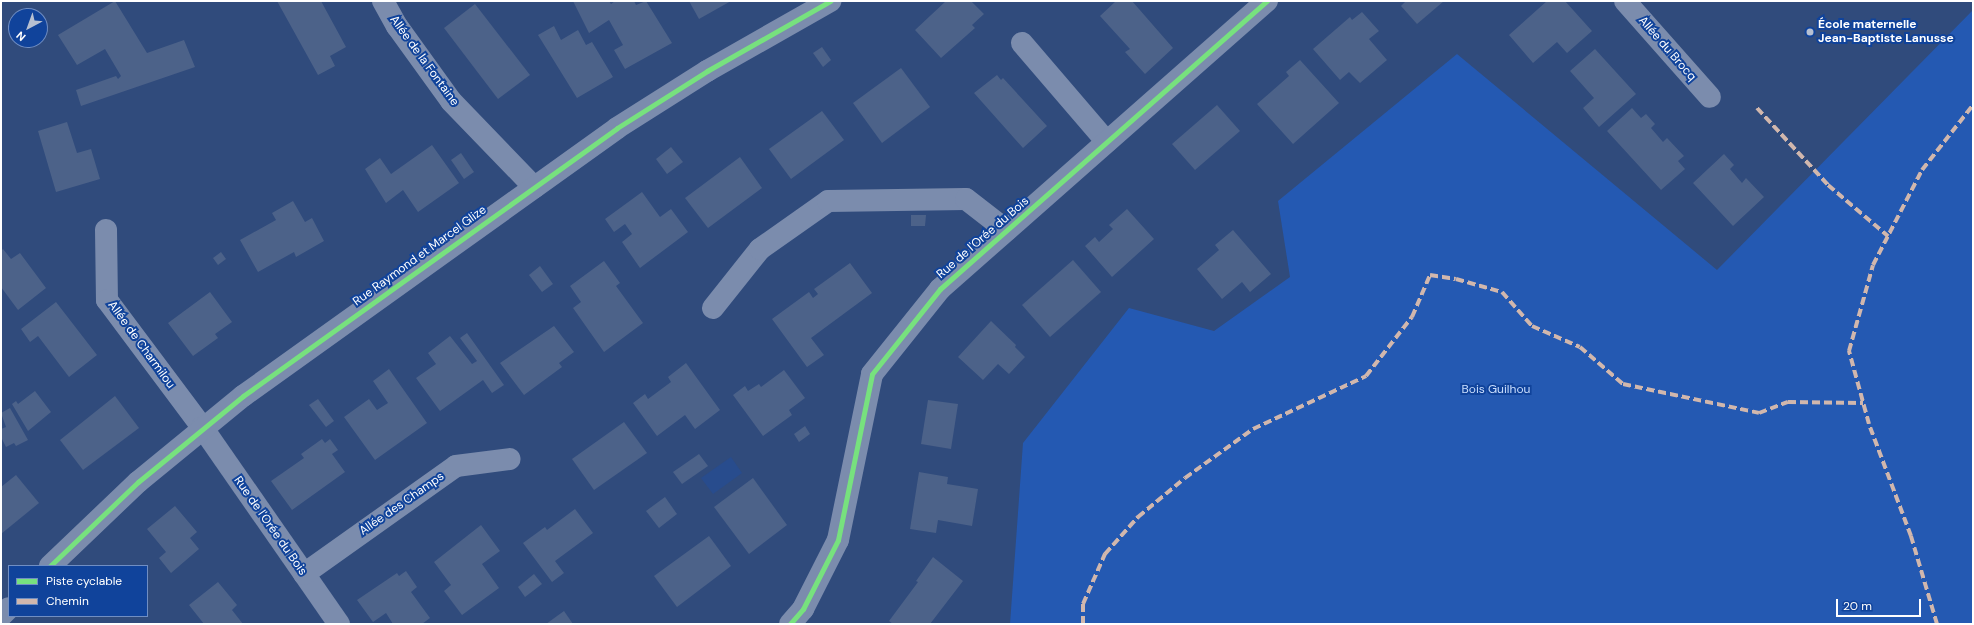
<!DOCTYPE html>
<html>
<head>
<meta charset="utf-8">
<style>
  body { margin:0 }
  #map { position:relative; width:1974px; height:625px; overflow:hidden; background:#304b7c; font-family:"DM Sans",sans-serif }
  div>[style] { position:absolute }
  .green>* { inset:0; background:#2459b2 }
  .water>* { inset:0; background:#284c8d }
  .building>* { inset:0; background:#4c6289 }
  .minor>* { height:22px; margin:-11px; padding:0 11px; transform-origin:11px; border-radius:11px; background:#7b8cad }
  .quiet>* { height:4px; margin-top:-2px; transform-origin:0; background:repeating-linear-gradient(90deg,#d1b7ad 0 8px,transparent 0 12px) }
  .cycleway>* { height:5px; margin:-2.5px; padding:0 2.5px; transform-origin:2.5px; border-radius:2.5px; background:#77e17e }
  .dots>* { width:11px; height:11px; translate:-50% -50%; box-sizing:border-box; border:2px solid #10439b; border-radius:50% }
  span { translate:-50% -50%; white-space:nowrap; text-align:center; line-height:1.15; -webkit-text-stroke:4px #10439b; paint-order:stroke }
  .poi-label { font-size:12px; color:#fff; font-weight:700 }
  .left { translate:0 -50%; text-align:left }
  .street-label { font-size:12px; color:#fff }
  .park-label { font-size:12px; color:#cbdffe }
  .frame { position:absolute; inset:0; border:2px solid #fff; pointer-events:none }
  .legend { position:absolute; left:8px; top:565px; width:140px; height:52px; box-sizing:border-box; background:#10439b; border:1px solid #708ec3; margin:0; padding:5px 7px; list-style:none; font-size:12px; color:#fff }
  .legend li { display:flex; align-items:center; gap:8px; height:20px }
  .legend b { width:20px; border:1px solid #708ec3 }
  .north { position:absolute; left:8px; top:8px; width:40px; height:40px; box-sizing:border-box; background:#10439b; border:1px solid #708ec3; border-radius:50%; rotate:221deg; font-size:11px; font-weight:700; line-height:16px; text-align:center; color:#fff }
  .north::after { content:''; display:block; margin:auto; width:14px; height:18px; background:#b7c0d1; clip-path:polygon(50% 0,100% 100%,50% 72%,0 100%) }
  .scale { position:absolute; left:1836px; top:599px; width:85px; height:18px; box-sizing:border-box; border:2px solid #fff; border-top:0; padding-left:5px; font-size:12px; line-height:14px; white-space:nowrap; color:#fff; -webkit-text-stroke:3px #10439b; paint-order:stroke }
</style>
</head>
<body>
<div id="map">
  <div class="green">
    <i style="clip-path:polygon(1973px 10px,1973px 624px,1010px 624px,1023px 443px,1129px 308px,1214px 331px,1290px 277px,1278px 201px,1457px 54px,1717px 270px)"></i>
  </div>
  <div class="water">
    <i style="clip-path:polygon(731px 457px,742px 473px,713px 494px,701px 478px)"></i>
  </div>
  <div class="building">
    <i style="clip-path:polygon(115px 1px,147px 53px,184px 40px,195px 67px,81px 106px,76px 90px,116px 76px,118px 79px,121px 76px,105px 49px,77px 65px,58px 35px)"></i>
    <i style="clip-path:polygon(277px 1px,321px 1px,346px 47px,330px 56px,335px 66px,318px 75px)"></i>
    <i style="clip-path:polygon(573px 1px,609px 1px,611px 4px,615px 1px,634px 1px,636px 5px,646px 1px,672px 43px,625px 69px,614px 50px,623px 45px,609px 20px,589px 33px)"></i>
    <i style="clip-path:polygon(689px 1px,731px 1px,699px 19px)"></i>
    <i style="clip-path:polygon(946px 1px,971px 1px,984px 14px,972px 25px,975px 28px,941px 58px,915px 30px)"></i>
    <i style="clip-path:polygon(1116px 1px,1132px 1px,1173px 48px,1145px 74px,1125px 52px,1130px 49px,1100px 16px)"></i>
    <i style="clip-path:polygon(1406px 1px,1444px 1px,1417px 24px,1401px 6px)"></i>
    <i style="clip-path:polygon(1547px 1px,1565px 1px,1592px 31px,1567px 53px,1557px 42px,1533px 63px,1509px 35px)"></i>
    <i style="clip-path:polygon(475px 4px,530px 75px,498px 99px,444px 28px)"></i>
    <i style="clip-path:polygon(1362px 12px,1379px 31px,1369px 39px,1387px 60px,1360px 83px,1349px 72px,1340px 80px,1313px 49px,1350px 17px,1352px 20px)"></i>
    <i style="clip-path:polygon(554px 26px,561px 40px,578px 30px,586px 45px,592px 42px,613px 77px,577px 98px,538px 35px)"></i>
    <i style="clip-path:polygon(822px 47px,831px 60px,823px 67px,813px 53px)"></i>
    <i style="clip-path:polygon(1595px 49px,1636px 94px,1599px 127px,1583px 108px,1594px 98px,1570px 71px)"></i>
    <i style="clip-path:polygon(1300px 60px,1339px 103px,1293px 144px,1257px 104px,1289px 76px,1286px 72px)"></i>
    <i style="clip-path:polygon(901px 68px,930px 107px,882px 143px,853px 103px)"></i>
    <i style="clip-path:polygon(997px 75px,1001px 80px,1003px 78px,1047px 126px,1023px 148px,974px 93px)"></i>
    <i style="clip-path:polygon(1217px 105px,1240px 131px,1195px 170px,1172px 144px)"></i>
    <i style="clip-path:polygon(1632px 108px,1641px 118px,1646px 114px,1655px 124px,1651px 128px,1663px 142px,1667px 138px,1684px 156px,1678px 161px,1685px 169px,1661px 190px,1607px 131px)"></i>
    <i style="clip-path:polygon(822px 111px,844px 140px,791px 179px,769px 149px)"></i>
    <i style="clip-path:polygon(67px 122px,77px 153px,91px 149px,100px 179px,56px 192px,38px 131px)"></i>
    <i style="clip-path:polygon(432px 145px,459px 183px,418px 212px,403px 190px,386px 203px,365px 169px,380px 158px,391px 174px)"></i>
    <i style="clip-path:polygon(671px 147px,683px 162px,667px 174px,656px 159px)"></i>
    <i style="clip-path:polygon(461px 153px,474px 172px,464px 179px,451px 160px)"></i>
    <i style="clip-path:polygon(1724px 154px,1734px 165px,1730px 169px,1742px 183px,1746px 178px,1764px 197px,1733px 226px,1693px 183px)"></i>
    <i style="clip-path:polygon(740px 157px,762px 188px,708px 228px,685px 198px)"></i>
    <i style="clip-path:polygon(642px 192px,660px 217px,671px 209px,688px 232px,640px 268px,622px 242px,632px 234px,625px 224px,614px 232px,605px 219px)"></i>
    <i style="clip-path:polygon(293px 201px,305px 222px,312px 218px,324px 241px,296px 257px,294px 252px,258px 272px,240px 240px,276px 220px,272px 213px)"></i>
    <i style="clip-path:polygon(1127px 209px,1154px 239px,1112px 277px,1085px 246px,1095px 237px,1099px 242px,1113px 229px,1109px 225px)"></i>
    <i style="clip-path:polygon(911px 215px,926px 215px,925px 226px,911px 226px)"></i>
    <i style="clip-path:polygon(1233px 230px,1271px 274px,1250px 292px,1242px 282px,1222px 299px,1197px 269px,1219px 250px,1215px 245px)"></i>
    <i style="clip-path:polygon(3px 249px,11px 259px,20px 253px,46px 288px,18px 310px,1px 287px,1px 251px)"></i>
    <i style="clip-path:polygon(221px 252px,226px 259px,218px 265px,213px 258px)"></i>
    <i style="clip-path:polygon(1073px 260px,1101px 292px,1050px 337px,1022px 305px)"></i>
    <i style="clip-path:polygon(604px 261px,620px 283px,616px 286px,643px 323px,604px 352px,573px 308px,581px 302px,570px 286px)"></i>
    <i style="clip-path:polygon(850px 263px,872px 293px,811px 338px,824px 355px,807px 367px,772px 319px,809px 292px,813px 298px,818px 294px,814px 289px)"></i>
    <i style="clip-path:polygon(540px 266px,553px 284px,542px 292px,529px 275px)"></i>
    <i style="clip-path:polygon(210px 292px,232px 322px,215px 334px,218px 338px,193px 356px,168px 323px)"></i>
    <i style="clip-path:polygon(56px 302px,97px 355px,69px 377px,38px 336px,30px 342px,21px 329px)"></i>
    <i style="clip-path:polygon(991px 321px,1016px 345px,1015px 347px,1025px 357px,1009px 374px,998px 364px,983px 380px,958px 357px)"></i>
    <i style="clip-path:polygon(554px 326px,574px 352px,559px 363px,562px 367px,524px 395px,500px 363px)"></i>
    <i style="clip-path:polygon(467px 333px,504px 385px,492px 393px,483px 380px,440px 411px,416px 378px,436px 364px,428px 353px,450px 336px,472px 364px,477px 361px,460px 338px)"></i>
    <i style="clip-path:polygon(686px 363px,720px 410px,695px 429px,685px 415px,657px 436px,633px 403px,645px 394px,648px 399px,671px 382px,668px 377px)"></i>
    <i style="clip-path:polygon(389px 369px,427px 423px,375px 460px,344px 417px,369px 399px,377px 410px,388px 403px,373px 381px)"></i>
    <i style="clip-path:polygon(784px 370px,805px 398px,789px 410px,792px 415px,763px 436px,733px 395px,745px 386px,748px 391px,759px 384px,761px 387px)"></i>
    <i style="clip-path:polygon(35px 391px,51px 412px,28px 431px,12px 404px,16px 401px,18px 404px)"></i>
    <i style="clip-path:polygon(115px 396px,139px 428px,83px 470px,60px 440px)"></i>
    <i style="clip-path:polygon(318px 399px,334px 421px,326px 427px,309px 405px)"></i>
    <i style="clip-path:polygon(928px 400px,958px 404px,951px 449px,921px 444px)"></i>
    <i style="clip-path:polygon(10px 408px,28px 440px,16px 446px,14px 443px,6px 447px,1px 437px,1px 429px,6px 427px,1px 413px)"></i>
    <i style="clip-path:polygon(624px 422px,647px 453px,594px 490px,572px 459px)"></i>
    <i style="clip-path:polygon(805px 426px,810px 434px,799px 442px,794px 434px)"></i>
    <i style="clip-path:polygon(322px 439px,325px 443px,330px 439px,338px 450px,332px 454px,345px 472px,292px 510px,271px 481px,304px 458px,301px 454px)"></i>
    <i style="clip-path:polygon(699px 454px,708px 466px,682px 484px,673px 472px)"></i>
    <i style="clip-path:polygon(919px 472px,948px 477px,947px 484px,978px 489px,972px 526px,938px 520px,936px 533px,910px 529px)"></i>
    <i style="clip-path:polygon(16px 475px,39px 503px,1px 534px,1px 487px)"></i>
    <i style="clip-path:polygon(753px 478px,787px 525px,749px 554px,714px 507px)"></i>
    <i style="clip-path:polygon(665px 497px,677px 514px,659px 528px,646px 511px)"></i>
    <i style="clip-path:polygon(175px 506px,197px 532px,190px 538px,199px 549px,171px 573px,159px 558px,166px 552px,147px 529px)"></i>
    <i style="clip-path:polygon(575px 509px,593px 533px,555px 561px,564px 573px,552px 582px,523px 543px,545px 527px,547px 530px)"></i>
    <i style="clip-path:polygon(481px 525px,500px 551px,482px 564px,499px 588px,462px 615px,444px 591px,451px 585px,434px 562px)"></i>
    <i style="clip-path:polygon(709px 536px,731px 566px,677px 607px,654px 576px)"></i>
    <i style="clip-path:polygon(933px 557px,963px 581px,930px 624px,893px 624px,889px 621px,918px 582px,916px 581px)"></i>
    <i style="clip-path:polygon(406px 571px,417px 587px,411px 592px,430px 618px,422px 624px,393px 624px,386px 613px,373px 622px,357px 600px,397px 573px,399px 576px)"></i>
    <i style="clip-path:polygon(534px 574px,542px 584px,525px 597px,518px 587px)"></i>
    <i style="clip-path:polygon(218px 582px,237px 605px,232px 610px,243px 624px,204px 624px,189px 605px)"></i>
    <i style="clip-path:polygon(564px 611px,573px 624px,546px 624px)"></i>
  </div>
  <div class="minor">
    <i style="left:383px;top:1px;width:29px;rotate:61deg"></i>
    <i style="left:397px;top:26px;width:92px;rotate:54.2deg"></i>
    <i style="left:451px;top:101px;width:120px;rotate:46deg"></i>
    <i style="left:1625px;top:1px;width:128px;rotate:48.5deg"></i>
    <i style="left:1022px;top:43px;width:130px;rotate:49.4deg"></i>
    <i style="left:106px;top:230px;width:70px;rotate:89.2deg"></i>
    <i style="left:107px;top:300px;width:159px;rotate:53.2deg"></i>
    <i style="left:202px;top:427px;width:240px;rotate:55.2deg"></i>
    <i style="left:713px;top:308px;width:75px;rotate:-51.5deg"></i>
    <i style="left:760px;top:249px;width:83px;rotate:-35.2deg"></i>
    <i style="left:828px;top:201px;width:138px;rotate:-0.8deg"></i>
    <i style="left:966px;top:199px;width:51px;rotate:37.8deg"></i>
    <i style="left:50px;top:566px;width:122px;rotate:-43.7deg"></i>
    <i style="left:138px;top:482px;width:136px;rotate:-39.3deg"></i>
    <i style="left:243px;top:396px;width:460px;rotate:-35.6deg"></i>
    <i style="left:617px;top:128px;width:107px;rotate:-32.3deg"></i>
    <i style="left:707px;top:71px;width:142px;rotate:-29.6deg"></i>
    <i style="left:304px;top:574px;width:186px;rotate:-35.4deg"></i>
    <i style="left:456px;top:466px;width:54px;rotate:-7.4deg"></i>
    <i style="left:1px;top:616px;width:11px;rotate:-45deg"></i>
    <i style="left:790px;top:624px;width:20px;rotate:-49deg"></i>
    <i style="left:803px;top:609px;width:77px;rotate:-63.1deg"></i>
    <i style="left:838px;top:540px;width:169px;rotate:-78.4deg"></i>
    <i style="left:872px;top:374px;width:109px;rotate:-51.3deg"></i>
    <i style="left:940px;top:289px;width:436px;rotate:-41.4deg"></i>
  </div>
  <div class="quiet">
    <i style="left:1757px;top:108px;width:105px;rotate:47.3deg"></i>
    <i style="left:1828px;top:185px;width:79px;rotate:40.4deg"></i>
    <i style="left:1083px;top:624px;width:20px;rotate:-90deg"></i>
    <i style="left:1083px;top:604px;width:55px;rotate:-66.3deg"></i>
    <i style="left:1105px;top:554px;width:50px;rotate:-48.3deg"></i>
    <i style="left:1138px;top:517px;width:61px;rotate:-39.7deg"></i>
    <i style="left:1185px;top:478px;width:84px;rotate:-35.8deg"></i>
    <i style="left:1253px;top:429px;width:125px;rotate:-25.1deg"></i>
    <i style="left:1366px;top:376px;width:75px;rotate:-52.1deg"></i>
    <i style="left:1412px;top:317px;width:46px;rotate:-66.8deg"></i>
    <i style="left:1430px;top:275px;width:26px;rotate:9deg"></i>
    <i style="left:1456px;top:279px;width:48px;rotate:15.8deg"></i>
    <i style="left:1502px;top:292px;width:45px;rotate:48.6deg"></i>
    <i style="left:1532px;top:326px;width:52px;rotate:23.6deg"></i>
    <i style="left:1580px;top:347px;width:57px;rotate:40.7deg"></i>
    <i style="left:1623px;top:384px;width:139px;rotate:12deg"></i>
    <i style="left:1759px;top:413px;width:31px;rotate:-21deg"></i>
    <i style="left:1788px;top:402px;width:75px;rotate:0.8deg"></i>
    <i style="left:1937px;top:624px;width:92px;rotate:-106.5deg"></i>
    <i style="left:1911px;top:536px;width:120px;rotate:-110.6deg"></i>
    <i style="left:1869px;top:424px;width:76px;rotate:-105.3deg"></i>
    <i style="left:1849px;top:351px;width:89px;rotate:-74.4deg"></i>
    <i style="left:1873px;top:265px;width:107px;rotate:-62.7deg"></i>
    <i style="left:1922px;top:170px;width:83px;rotate:-51.9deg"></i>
  </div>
  <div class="cycleway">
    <i style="left:50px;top:566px;width:122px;rotate:-43.7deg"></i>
    <i style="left:138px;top:482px;width:136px;rotate:-39.3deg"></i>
    <i style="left:243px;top:396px;width:460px;rotate:-35.6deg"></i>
    <i style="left:617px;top:128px;width:107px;rotate:-32.3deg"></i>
    <i style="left:707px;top:71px;width:142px;rotate:-29.6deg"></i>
    <i style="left:790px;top:624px;width:20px;rotate:-49deg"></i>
    <i style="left:803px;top:609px;width:77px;rotate:-63.1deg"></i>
    <i style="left:838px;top:540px;width:169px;rotate:-78.4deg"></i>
    <i style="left:872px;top:374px;width:109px;rotate:-51.3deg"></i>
    <i style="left:940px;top:289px;width:436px;rotate:-41.4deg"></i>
  </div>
  <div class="dots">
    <i style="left:1810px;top:32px;background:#b7c0d1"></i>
  </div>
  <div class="poi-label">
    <span class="left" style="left:1818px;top:32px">École maternelle<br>Jean-Baptiste Lanusse</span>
  </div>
  <div class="street-label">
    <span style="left:1667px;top:49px;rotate:49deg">Allée du Brocq</span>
    <span style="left:424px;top:61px;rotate:54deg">Allée de la Fontaine</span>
    <span style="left:983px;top:238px;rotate:-41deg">Rue de l'Orée du Bois</span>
    <span style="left:420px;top:256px;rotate:-36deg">Rue Raymond et Marcel Glize</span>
    <span style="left:141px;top:345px;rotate:54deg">Allée de Charmilou</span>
    <span style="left:402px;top:504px;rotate:-35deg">Allée des Champs</span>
    <span style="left:270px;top:526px;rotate:55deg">Rue de l'Orée du Bois</span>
  </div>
  <div class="park-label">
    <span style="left:1496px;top:390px">Bois Guilhou</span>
  </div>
  <div class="frame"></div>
  <ul class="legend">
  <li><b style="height:5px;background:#77e17e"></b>Piste cyclable</li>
  <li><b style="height:5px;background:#d1b7ad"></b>Chemin</li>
  </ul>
  <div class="north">N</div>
  <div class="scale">20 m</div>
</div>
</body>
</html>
